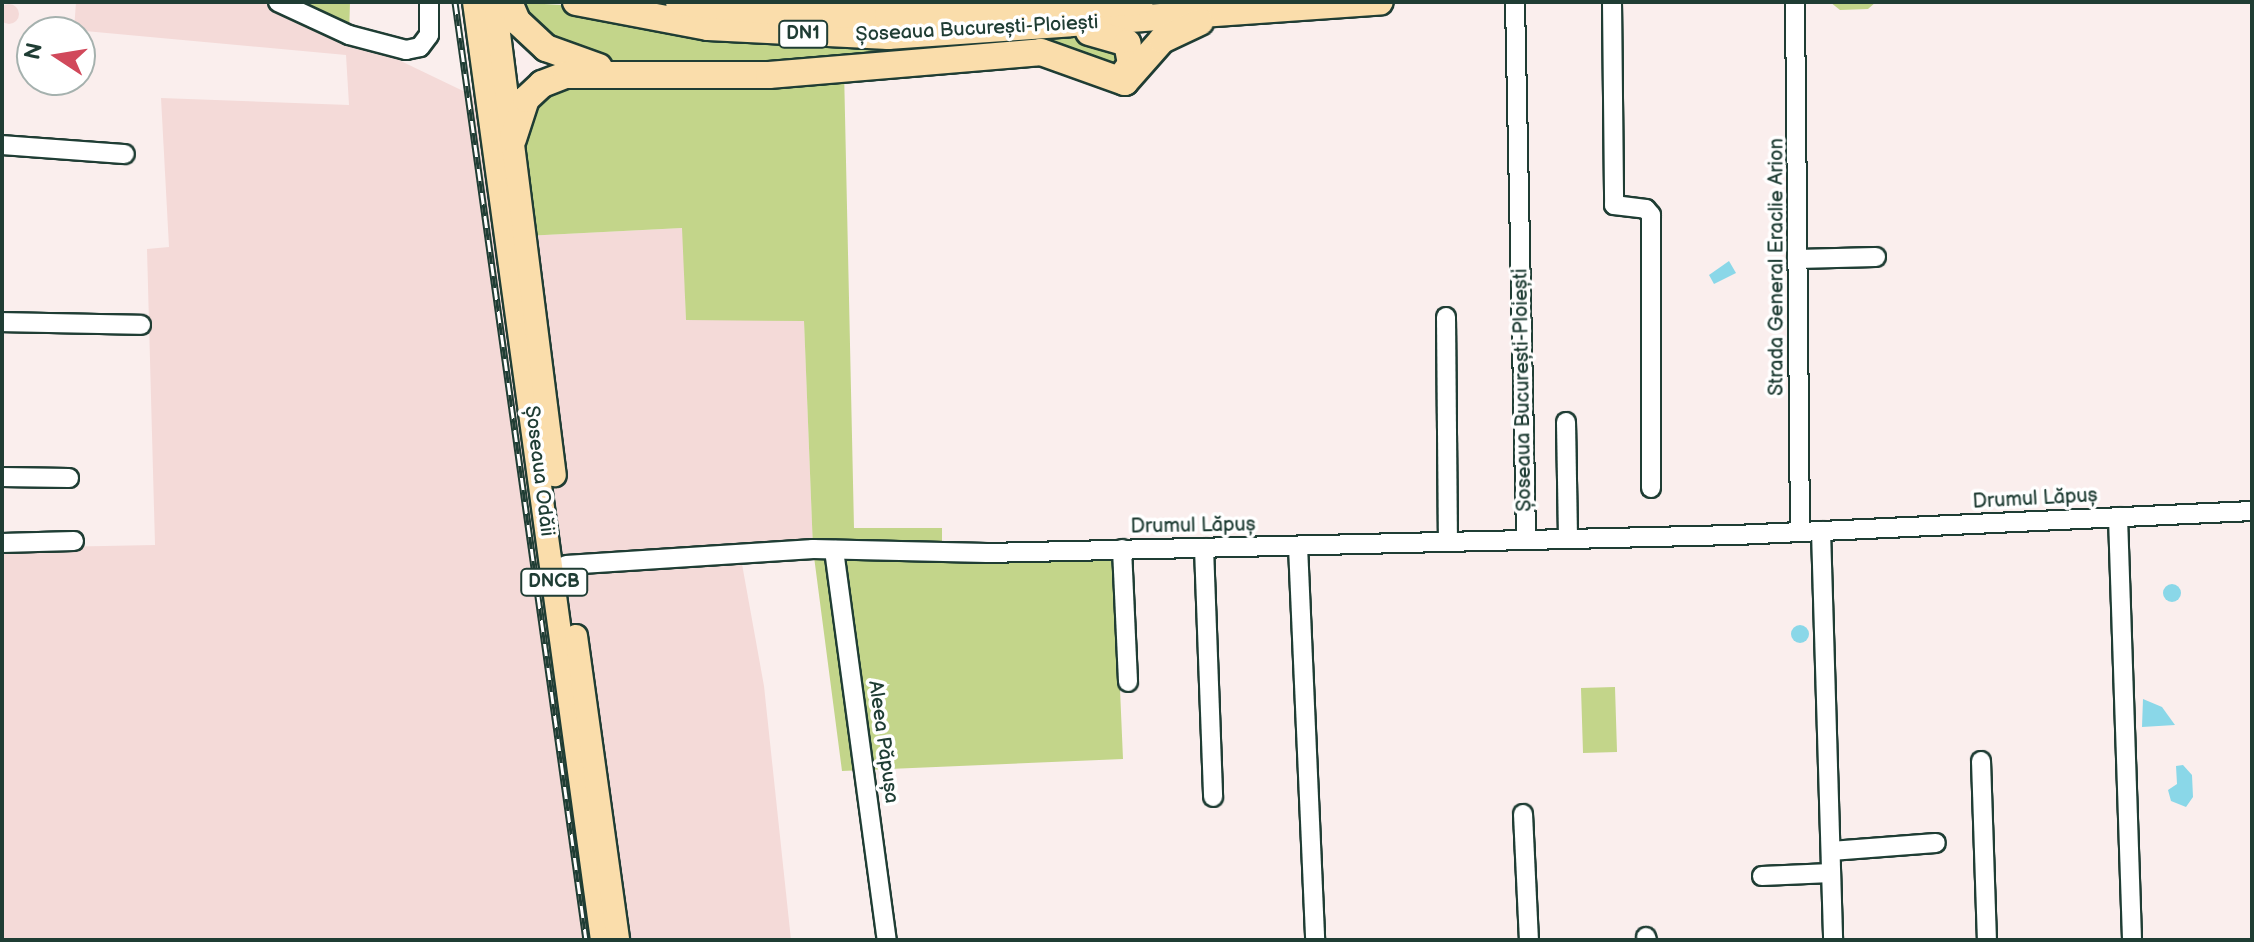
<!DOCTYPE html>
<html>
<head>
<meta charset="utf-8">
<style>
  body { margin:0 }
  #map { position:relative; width:2254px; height:942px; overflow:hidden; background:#faeeed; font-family:"Balsamiq Sans",sans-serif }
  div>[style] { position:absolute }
  .built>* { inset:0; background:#f4dad8 }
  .round { border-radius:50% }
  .green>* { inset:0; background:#c3d58a }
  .water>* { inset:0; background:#8ad7e8 }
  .roads { filter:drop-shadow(2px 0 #1f3d34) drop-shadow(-2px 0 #1f3d34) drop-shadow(0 2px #1f3d34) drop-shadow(0 -2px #1f3d34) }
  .minor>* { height:18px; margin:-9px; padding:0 9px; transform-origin:9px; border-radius:9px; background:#fff }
  .major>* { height:22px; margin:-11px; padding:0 11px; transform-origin:11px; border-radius:11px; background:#faddab }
  .highway>* { height:26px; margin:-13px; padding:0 13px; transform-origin:13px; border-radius:13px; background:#faddab }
  .rail>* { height:7px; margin-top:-3.5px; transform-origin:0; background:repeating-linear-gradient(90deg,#fff 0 12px,#1f3d34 0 24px); box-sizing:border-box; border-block:2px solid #1f3d34 }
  span { translate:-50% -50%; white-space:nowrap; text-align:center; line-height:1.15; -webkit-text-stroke:7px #fff; paint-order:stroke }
  .shield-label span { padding:2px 6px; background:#fff; border:2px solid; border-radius:6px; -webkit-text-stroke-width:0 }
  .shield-label { font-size:18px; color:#1f3d34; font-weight:700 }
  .street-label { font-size:20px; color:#1f3d34 }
  .frame { position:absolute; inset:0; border:4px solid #1f3d34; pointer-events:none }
  .north { position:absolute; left:16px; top:16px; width:80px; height:80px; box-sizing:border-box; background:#fff; border:2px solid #a5b1ae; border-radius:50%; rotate:282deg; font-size:22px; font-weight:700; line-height:32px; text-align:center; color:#1f3d34 }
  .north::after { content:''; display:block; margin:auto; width:28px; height:36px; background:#d1495b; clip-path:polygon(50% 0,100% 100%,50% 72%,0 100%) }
</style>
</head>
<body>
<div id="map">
  <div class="built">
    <i style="clip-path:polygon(76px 2px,278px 2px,513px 115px,525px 236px,683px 228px,686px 320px,804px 320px,813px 549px,740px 553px,764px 686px,791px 940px,2px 940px,2px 548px,155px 545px,147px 249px,169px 247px,161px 98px,349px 105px,346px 55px,74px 30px)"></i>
    <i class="round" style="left:-1px;top:4px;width:20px;height:20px"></i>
  </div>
  <div class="green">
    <i style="clip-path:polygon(278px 2px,350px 2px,349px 35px)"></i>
    <i style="clip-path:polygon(509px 2px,1111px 36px,1129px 71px,1071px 60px,844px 69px,854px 528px,942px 528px,942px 552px,1114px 549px,1123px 759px,842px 771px,813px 549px,804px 321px,686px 320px,682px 228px,525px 236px,513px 139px,566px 58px)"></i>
    <i style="clip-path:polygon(1830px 2px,1876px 2px,1868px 9px,1840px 10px)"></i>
    <i style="clip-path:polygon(1615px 687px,1617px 752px,1583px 753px,1581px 688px)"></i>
  </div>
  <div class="water">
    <i style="clip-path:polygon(1729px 261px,1736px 273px,1714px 284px,1709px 275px)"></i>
    <i class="round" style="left:2163px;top:584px;width:18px;height:18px"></i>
    <i class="round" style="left:1791px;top:625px;width:18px;height:18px"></i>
    <i style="clip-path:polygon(2143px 699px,2162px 707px,2175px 725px,2142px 727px)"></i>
    <i style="clip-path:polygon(2183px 765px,2192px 775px,2193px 797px,2186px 807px,2171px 801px,2168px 790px,2177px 784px,2176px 766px)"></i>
  </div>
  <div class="roads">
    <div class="minor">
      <i style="left:278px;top:2px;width:78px;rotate:24.9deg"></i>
      <i style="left:349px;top:35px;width:59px;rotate:14.7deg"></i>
      <i style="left:406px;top:50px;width:14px;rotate:-12deg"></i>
      <i style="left:420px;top:47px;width:15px;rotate:-53deg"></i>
      <i style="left:429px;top:35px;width:33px;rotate:-90deg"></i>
      <i style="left:1515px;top:2px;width:536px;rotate:88.82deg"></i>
      <i style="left:1612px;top:2px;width:203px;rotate:89.4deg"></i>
      <i style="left:1614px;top:205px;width:32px;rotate:7deg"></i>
      <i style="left:1646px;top:209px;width:8px;rotate:50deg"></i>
      <i style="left:1651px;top:215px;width:273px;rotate:90deg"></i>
      <i style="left:1795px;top:2px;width:530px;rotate:89.46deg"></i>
      <i style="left:2px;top:145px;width:123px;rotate:4.2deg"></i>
      <i style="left:1797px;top:259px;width:79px;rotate:-1.5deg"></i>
      <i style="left:1446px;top:317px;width:224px;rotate:89.5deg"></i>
      <i style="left:2px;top:322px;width:139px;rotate:1.2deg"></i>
      <i style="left:1566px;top:422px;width:116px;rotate:89deg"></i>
      <i style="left:2px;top:477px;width:67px;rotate:0.9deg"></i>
      <i style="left:2118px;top:517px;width:423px;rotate:88.1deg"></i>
      <i style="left:1821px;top:531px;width:409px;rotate:88.3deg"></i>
      <i style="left:2px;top:543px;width:72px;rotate:-1.6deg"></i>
      <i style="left:1298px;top:546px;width:394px;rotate:87.5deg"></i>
      <i style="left:1204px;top:548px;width:249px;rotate:87.9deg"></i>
      <i style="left:1122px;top:549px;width:133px;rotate:87.4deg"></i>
      <i style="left:834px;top:550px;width:394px;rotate:82.3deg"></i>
      <i style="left:566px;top:565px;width:248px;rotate:-3.7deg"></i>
      <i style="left:813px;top:549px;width:174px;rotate:1.3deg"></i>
      <i style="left:987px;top:553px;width:749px;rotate:-1.38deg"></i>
      <i style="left:1736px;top:535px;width:517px;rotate:-2.66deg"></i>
      <i style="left:1981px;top:761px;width:179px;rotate:88.1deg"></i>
      <i style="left:1523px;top:814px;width:126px;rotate:87.3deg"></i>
      <i style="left:1831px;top:851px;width:105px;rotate:-4.4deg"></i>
      <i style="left:1762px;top:876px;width:69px;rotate:-2.5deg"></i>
      <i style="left:1646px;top:937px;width:3px;rotate:72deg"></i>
    </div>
    <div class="major">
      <i style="left:474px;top:2px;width:947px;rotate:82.23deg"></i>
      <i style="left:495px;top:2px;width:477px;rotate:82.8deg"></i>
      <i style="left:576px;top:636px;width:307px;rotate:82.1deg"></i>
    </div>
    <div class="highway">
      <i style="left:509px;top:2px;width:21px;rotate:67deg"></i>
      <i style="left:517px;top:21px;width:40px;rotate:43deg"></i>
      <i style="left:546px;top:48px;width:56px;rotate:19.7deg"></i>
      <i style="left:576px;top:2px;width:134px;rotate:10.7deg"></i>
      <i style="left:708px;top:27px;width:180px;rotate:2.9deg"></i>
      <i style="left:888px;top:36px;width:493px;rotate:-4deg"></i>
      <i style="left:679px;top:2px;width:123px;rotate:5.6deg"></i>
      <i style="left:801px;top:14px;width:87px;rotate:0.7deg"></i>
      <i style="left:888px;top:15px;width:252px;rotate:-3deg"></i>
      <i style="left:1089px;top:32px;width:40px;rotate:16deg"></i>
      <i style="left:1127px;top:43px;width:21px;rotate:79deg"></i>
      <i style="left:1131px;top:64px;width:19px;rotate:126deg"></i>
      <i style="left:513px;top:139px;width:42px;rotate:-72deg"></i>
      <i style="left:526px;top:99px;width:22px;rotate:-43deg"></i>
      <i style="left:542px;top:84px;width:26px;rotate:-21deg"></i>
      <i style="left:566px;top:75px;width:203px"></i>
      <i style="left:769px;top:75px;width:273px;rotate:-4.8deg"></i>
      <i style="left:1041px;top:52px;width:89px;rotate:19.7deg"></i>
      <i style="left:1125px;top:82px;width:56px;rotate:-48.6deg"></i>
      <i style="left:1162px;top:40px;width:42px;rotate:-25.3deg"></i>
    </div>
  </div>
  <div class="rail">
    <i style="left:455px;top:2px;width:947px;rotate:82.05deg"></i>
  </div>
  <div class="shield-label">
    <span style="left:803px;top:34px">DN1</span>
    <span style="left:554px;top:582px">DNCB</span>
  </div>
  <div class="street-label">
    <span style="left:977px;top:29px;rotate:-3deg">Șoseaua București-Ploiești</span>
    <span style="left:1777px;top:267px;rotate:-90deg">Strada General Eraclie Arion</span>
    <span style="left:1523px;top:390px;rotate:-91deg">Șoseaua București-Ploiești</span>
    <span style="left:539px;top:471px;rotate:83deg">Șoseaua Odăii</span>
    <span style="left:2035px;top:499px;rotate:-3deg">Drumul Lăpuș</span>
    <span style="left:1193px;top:526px;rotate:-1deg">Drumul Lăpuș</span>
    <span style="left:883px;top:742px;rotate:82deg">Aleea Păpușa</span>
  </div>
  <div class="frame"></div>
  <div class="north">N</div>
</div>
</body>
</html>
